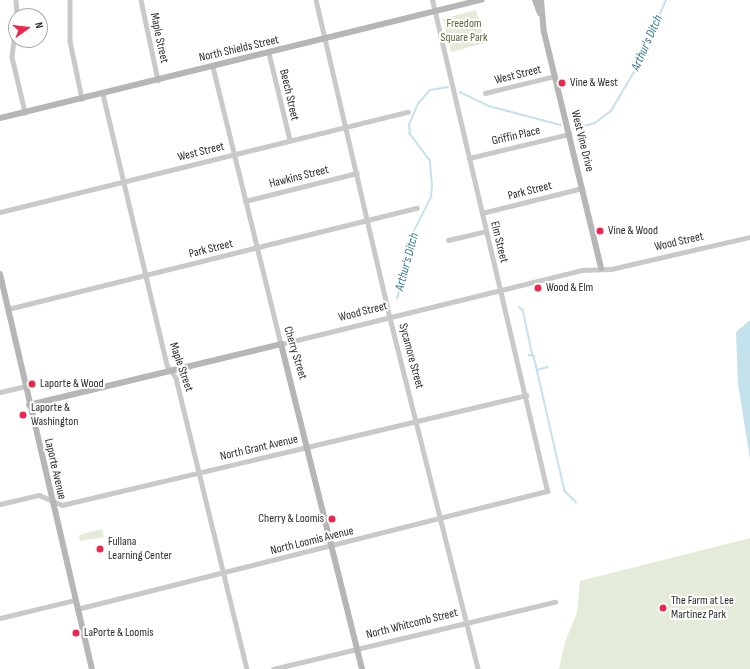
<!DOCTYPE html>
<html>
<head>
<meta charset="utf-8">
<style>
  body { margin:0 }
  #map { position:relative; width:750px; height:669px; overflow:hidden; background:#fff; font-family:"Sofia Sans Condensed",sans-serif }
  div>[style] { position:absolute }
  .green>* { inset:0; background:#e5ebd9 }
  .water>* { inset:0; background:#c4e2ec }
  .stream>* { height:1.5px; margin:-0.75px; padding:0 0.75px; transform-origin:0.75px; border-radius:0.75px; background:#c4e2ec }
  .street>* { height:4.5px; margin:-2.25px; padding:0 2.25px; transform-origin:2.25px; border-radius:2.25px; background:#c9c9c9 }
  .secondary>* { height:6px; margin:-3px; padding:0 3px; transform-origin:3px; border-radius:3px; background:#b6b6b6 }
  .dots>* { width:11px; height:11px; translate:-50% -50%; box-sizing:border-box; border:2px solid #fff; border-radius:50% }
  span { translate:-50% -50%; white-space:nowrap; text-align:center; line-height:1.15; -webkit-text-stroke:4px #fff; paint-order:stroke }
  .park-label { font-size:12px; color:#566938 }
  .street-label { font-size:12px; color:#2c2c2c }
  .poi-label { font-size:12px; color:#2c2c2c }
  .left { translate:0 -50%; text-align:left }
  .right { translate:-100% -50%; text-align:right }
  .water-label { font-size:13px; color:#387a91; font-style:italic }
  .north { position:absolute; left:8px; top:8px; width:40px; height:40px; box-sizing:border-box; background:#fff; border:1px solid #ababab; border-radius:50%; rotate:76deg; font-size:11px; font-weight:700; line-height:16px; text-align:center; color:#2c2c2c }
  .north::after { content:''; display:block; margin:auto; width:14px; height:18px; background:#ec264e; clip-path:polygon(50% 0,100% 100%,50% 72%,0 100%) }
</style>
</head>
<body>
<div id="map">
  <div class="green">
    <i style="clip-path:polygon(476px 10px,485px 43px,451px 52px,443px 19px)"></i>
    <i style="clip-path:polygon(102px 529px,104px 537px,80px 541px,79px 535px)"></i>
    <i style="clip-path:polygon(750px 538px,750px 669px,559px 669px,565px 642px,577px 613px,580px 581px)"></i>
  </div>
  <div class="water">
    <i style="clip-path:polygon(750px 320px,750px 459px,738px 384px,736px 332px)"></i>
  </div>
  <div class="stream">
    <i style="left:460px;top:92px;width:32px;rotate:26deg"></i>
    <i style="left:489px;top:106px;width:74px;rotate:14.8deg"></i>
    <i style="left:574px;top:129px;width:22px;rotate:-16deg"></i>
    <i style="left:595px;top:123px;width:20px;rotate:-37deg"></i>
    <i style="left:611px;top:111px;width:45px;rotate:-59.5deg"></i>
    <i style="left:634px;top:72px;width:79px;rotate:-66deg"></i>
    <i style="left:397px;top:299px;width:68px;rotate:-76.4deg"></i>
    <i style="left:413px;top:233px;width:40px;rotate:-63.4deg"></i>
    <i style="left:431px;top:197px;width:11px;rotate:-85deg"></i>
    <i style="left:432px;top:186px;width:25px;rotate:-95deg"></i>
    <i style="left:430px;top:161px;width:34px;rotate:-127deg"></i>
    <i style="left:410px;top:134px;width:9px;rotate:-96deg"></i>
    <i style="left:409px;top:125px;width:23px;rotate:-67deg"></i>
    <i style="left:418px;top:104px;width:18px;rotate:-49deg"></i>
    <i style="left:430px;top:90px;width:18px;rotate:-9deg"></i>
    <i style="left:519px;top:307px;width:5px;rotate:37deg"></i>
    <i style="left:523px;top:310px;width:47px;rotate:77.7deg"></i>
    <i style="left:529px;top:355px;width:5px;rotate:11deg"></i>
    <i style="left:534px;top:356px;width:139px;rotate:77.1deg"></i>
    <i style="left:565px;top:491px;width:16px;rotate:45deg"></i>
    <i style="left:537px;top:370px;width:11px;rotate:-15deg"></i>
  </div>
  <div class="street">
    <i style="left:16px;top:0;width:16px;rotate:86deg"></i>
    <i style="left:70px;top:0;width:41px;rotate:90deg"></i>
    <i style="left:70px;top:41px;width:59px;rotate:78.3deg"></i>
    <i style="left:141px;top:0;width:82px;rotate:78deg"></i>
    <i style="left:316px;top:0;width:318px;rotate:76.9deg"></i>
    <i style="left:388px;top:310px;width:370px;rotate:75.9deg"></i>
    <i style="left:16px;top:24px;width:33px;rotate:97deg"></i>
    <i style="left:12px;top:57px;width:57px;rotate:76.7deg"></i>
    <i style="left:269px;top:53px;width:89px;rotate:76.4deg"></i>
    <i style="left:213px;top:67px;width:285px;rotate:76.2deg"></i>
    <i style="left:281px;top:344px;width:310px;rotate:-13.8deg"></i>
    <i style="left:582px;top:270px;width:29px;rotate:-2deg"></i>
    <i style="left:611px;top:269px;width:143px;rotate:-13deg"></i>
    <i style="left:485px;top:93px;width:72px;rotate:-13.7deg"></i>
    <i style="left:103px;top:94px;width:278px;rotate:76.7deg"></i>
    <i style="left:167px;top:365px;width:16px;rotate:55deg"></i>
    <i style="left:176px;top:378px;width:300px;rotate:76.3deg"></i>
    <i style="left:469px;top:158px;width:103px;rotate:-13.5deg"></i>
    <i style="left:245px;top:201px;width:115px;rotate:-14deg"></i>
    <i style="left:0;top:212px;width:420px;rotate:-13.8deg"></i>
    <i style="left:482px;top:213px;width:103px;rotate:-14deg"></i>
    <i style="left:448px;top:240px;width:39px;rotate:-13deg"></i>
    <i style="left:8px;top:309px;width:421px;rotate:-13.9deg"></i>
    <i style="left:0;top:392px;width:28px;rotate:-13deg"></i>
    <i style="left:0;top:504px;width:40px;rotate:-13deg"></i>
    <i style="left:39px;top:495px;width:25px;rotate:23deg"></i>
    <i style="left:62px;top:505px;width:477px;rotate:-13.3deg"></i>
    <i style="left:77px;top:609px;width:485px;rotate:-14.1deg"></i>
    <i style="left:547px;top:491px;width:504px;rotate:-103.18deg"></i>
    <i style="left:0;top:618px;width:77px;rotate:-13.5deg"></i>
    <i style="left:273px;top:669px;width:290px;rotate:-13.4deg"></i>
  </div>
  <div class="secondary">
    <i style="left:535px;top:0;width:14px;rotate:69deg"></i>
    <i style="left:541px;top:0;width:32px;rotate:85deg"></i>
    <i style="left:544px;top:32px;width:243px;rotate:76.4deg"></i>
    <i style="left:0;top:118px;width:496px;rotate:-13.8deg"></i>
    <i style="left:0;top:274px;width:406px;rotate:76.9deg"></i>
    <i style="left:29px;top:405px;width:259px;rotate:-13.6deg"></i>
    <i style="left:281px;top:344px;width:335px;rotate:76deg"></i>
  </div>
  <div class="dots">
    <i style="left:562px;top:83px;background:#ec264e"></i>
    <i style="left:600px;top:231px;background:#ec264e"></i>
    <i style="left:538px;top:288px;background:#ec264e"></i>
    <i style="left:32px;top:384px;background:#ec264e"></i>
    <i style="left:23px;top:415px;background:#ec264e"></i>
    <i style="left:332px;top:519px;background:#ec264e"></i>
    <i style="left:100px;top:549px;background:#ec264e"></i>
    <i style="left:663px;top:608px;background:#ec264e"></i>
    <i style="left:76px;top:633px;background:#ec264e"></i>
  </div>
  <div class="park-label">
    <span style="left:464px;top:31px">Freedom<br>Square Park</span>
  </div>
  <div class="street-label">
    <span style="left:159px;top:38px;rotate:78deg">Maple Street</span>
    <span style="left:239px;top:49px;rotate:-13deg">North Shields Street</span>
    <span style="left:518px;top:75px;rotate:-14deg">West Street</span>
    <span style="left:289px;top:95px;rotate:77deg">Beech Street</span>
    <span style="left:516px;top:136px;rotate:-13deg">Griffin Place</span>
    <span style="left:582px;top:141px;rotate:76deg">West Vine Drive</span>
    <span style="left:201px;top:152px;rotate:-14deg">West Street</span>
    <span style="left:299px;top:177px;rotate:-14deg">Hawkins Street</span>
    <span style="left:530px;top:191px;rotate:-14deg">Park Street</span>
    <span style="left:499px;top:242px;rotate:76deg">Elm Street</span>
    <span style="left:679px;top:242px;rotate:-13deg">Wood Street</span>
    <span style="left:211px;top:249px;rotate:-14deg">Park Street</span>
    <span style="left:363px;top:312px;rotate:-14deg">Wood Street</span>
    <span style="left:295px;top:353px;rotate:73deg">Cherry Street</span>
    <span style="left:411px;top:356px;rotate:75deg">Sycamore Street</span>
    <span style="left:181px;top:367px;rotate:71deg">Maple Street</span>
    <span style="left:259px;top:448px;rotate:-13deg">North Grant Avenue</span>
    <span style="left:55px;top:469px;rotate:77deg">Laporte Avenue</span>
    <span style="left:312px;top:541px;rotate:-14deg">North Loomis Avenue</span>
    <span style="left:412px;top:624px;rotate:-14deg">North Whitcomb Street</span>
  </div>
  <div class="poi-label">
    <span class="left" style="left:570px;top:83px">Vine &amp; West</span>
    <span class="left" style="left:608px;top:231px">Vine &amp; Wood</span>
    <span class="left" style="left:546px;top:288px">Wood &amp; Elm</span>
    <span class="left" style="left:40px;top:384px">Laporte &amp; Wood</span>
    <span class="left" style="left:31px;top:415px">Laporte &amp;<br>Washington</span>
    <span class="right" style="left:324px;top:519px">Cherry &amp; Loomis</span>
    <span class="left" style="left:108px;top:549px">Fullana<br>Learning Center</span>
    <span class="left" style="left:671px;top:608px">The Farm at Lee<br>Martinez Park</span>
    <span class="left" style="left:84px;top:633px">LaPorte &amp; Loomis</span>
  </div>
  <div class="water-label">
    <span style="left:647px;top:43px;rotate:-66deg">Arthur's Ditch</span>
    <span style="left:407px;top:262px;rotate:-75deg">Arthur's Ditch</span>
  </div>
  <div class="north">N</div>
</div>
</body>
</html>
